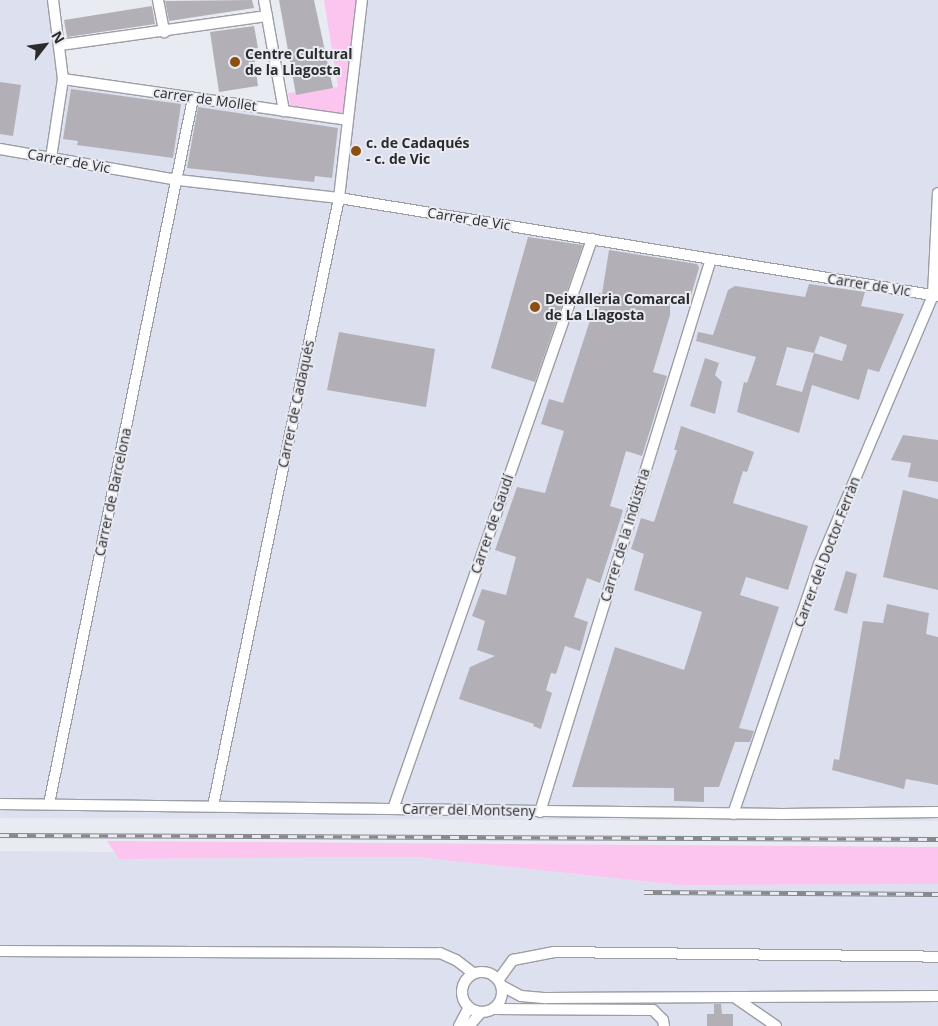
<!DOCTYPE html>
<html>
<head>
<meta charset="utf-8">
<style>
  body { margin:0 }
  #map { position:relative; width:938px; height:1026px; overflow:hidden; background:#e9ebf2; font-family:"Open Sans",sans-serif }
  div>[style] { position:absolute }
  .built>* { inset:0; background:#dde0ee }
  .green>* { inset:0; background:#fcc5f0 }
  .building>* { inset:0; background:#b2b0b6 }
  .roads { filter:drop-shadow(1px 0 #9d9ea4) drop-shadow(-1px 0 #9d9ea4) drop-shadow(0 1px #9d9ea4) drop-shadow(0 -1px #9d9ea4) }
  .minor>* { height:10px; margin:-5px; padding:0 5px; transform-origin:5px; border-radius:5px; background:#fff }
  .minor>.ring { margin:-5px; padding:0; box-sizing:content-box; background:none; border:10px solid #fff; border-radius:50% }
  .rail>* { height:5px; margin-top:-2.5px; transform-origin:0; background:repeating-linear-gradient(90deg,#e9ebf2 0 9px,#87888d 0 18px); box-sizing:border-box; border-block:1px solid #87888d }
  .dots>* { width:14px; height:14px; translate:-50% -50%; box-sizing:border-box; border:2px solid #e9ebf2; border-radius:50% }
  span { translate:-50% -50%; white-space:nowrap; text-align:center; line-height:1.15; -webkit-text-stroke:4px #e9ebf2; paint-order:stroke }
  .poi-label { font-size:14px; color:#2b2b2e; font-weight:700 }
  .left { translate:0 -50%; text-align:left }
  .street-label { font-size:14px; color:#2b2b2e }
  .north { position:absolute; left:20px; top:20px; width:50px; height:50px; -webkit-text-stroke:4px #e9ebf2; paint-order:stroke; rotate:60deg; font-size:14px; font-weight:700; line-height:20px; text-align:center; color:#2b2b2e }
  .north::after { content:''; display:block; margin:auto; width:18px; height:22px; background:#2b2b2e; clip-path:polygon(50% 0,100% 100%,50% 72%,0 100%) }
</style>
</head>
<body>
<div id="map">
  <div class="built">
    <i style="clip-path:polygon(0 0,48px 0,59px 76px,351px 123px,366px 0,938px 0,938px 821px,0 818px)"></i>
    <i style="clip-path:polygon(0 851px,114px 852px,119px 859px,415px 857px,679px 885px,938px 884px,938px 1026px,0 1026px)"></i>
  </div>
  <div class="green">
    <i style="clip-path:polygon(324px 0,360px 0,346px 118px,290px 105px,288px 93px,338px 87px)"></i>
    <i style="clip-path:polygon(107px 841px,938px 847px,938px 884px,679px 885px,415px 857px,119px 859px)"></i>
  </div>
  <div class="building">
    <i style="clip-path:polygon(252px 0,254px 8px,169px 21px,165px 1px)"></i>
    <i style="clip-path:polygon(279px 0,314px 0,333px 88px,296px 95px)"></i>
    <i style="clip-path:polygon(152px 6px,155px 24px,67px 37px,64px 20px)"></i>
    <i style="clip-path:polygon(254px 26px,258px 48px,253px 49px,258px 86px,219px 92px,210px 32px)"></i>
    <i style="clip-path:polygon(0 82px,21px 85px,13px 136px,0 134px)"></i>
    <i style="clip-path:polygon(71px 89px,181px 104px,173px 158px,77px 145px,78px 141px,63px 139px)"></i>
    <i style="clip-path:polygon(198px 107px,338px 128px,332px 178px,315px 176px,314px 182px,187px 168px)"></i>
    <i style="clip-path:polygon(528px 237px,583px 245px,535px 382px,491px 368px)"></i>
    <i style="clip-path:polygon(609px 250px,697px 264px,699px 268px,689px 302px,670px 300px,670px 315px,653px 372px,667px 376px,642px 456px,626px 451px,610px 506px,623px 510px,621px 517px,600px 583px,587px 578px,574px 617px,588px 622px,580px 651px,565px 646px,556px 674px,551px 673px,546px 690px,552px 693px,541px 729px,533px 726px,534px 724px,459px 699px,470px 667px,495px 656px,477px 650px,485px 621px,472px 616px,482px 589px,506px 595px,516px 557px,495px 550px,517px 487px,545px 493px,564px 431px,541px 424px,549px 399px,563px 403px,599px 293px,602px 294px)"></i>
    <i style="clip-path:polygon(evenodd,809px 284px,865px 292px,861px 306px,904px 314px,879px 372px,868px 369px,859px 400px,812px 385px,799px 433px,737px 412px,744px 382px,747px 383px,756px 357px,696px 341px,698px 332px,713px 335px,728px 290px,735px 286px,805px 297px,809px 284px,820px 336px,847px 345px,842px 361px,814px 353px,820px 336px,809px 284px,787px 347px,814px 353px,802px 392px,776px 385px,787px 347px)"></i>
    <i style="clip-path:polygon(339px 332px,435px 349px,426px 407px,327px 390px)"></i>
    <i style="clip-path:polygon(705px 358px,719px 363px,715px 375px,722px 382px,715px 414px,690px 406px)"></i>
    <i style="clip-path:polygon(681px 426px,754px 452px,747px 472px,743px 471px,733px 503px,808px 526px,788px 590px,746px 577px,740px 595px,779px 607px,739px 728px,754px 731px,750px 742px,735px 742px,719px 787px,704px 787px,704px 802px,674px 801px,674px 788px,572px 787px,615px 647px,684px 670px,696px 632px,702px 612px,634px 590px,644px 554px,631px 549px,634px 540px,641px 518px,654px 522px,677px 450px,674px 450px)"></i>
    <i style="clip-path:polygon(903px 435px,938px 440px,938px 482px,908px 477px,911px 463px,891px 460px)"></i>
    <i style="clip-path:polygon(903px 490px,938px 499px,938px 590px,883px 577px)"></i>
    <i style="clip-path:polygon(846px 571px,857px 574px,847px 614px,834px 610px)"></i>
    <i style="clip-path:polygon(887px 604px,929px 613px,926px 634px,938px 637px,938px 785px,906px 779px,904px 789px,832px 770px,834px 759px,839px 760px,863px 621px,883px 623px)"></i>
    <i style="clip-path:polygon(714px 1004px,721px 1004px,722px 1014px,733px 1014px,733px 1026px,707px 1026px,707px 1014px,714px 1014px)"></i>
  </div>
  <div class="roads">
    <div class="minor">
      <i style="left:158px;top:0;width:33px;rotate:79deg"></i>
      <i style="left:264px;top:0;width:113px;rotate:79.8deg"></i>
      <i style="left:60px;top:45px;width:209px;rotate:-8deg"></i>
      <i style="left:63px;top:79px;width:287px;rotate:8.2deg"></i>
      <i style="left:0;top:149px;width:181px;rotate:9.9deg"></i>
      <i style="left:178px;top:180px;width:162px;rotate:6.4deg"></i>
      <i style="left:339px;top:198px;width:607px;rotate:9.29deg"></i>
      <i style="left:51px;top:158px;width:80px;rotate:-81.4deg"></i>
      <i style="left:63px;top:79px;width:80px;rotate:-97.2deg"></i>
      <i style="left:0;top:804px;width:783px;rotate:0.73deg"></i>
      <i style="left:783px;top:814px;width:155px;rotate:-0.7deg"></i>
      <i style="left:49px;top:804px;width:721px;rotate:-78.47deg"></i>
      <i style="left:213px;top:806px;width:621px;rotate:-78.29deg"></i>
      <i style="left:339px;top:198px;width:199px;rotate:-83.4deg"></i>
      <i style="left:393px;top:809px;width:604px;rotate:-70.75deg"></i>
      <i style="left:540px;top:812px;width:579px;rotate:-72.82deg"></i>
      <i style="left:733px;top:814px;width:264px;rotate:-71deg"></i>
      <i style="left:819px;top:564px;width:292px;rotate:-67deg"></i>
      <i style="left:933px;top:295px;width:102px;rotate:-87.2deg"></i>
      <i style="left:0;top:951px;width:440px;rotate:0.3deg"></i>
      <i style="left:440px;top:953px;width:17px;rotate:24deg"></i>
      <i style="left:456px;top:960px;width:21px;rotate:37deg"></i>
      <i class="ring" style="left:462px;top:972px;width:30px;height:30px"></i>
      <i style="left:499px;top:979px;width:24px;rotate:-54deg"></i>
      <i style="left:513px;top:960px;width:42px;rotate:-11deg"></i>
      <i style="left:554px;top:952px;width:384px;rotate:0.7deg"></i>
      <i style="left:502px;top:986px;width:21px;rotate:28deg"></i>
      <i style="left:521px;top:996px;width:25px;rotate:5deg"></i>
      <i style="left:546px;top:998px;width:392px;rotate:-0.3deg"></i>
      <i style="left:734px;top:997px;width:51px;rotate:34.6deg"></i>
      <i style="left:493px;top:1009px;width:160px;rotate:0.4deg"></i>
      <i style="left:653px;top:1010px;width:14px;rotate:45deg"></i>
      <i style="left:663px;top:1020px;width:6px;rotate:81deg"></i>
      <i style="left:459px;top:1026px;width:21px;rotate:-62deg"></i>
      <i style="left:469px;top:1026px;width:18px;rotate:-49deg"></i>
    </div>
  </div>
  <div class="rail">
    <i style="left:0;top:835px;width:938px;rotate:0.24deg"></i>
    <i style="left:644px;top:892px;width:294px;rotate:0.4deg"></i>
  </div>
  <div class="dots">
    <i style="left:235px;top:62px;background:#8c4f10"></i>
    <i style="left:356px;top:151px;background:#8c4f10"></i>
    <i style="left:535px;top:307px;background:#8c4f10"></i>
  </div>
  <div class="poi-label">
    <span class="left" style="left:245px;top:62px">Centre Cultural<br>de la Llagosta</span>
    <span class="left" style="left:366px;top:151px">c. de Cadaqués<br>- c. de Vic</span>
    <span class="left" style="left:545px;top:307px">Deixalleria Comarcal<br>de La Llagosta</span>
  </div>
  <div class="street-label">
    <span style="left:205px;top:99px;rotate:8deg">carrer de Mollet</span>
    <span style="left:69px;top:161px;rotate:10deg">Carrer de Vic</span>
    <span style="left:469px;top:219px;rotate:9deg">Carrer de Vic</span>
    <span style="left:869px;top:285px;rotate:9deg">Carrer de Vic</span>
    <span style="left:296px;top:404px;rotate:-78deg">Carrer de Cadaqués</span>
    <span style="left:113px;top:492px;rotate:-78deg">Carrer de Barcelona</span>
    <span style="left:492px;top:524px;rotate:-71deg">Carrer de Gaudí</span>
    <span style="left:625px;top:535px;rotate:-73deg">Carrer de la Indústria</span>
    <span style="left:827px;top:552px;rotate:-69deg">Carrer del Doctor Ferràn</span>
    <span style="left:469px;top:810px;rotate:1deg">Carrer del Montseny</span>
  </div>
  <div class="north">N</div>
</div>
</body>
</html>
